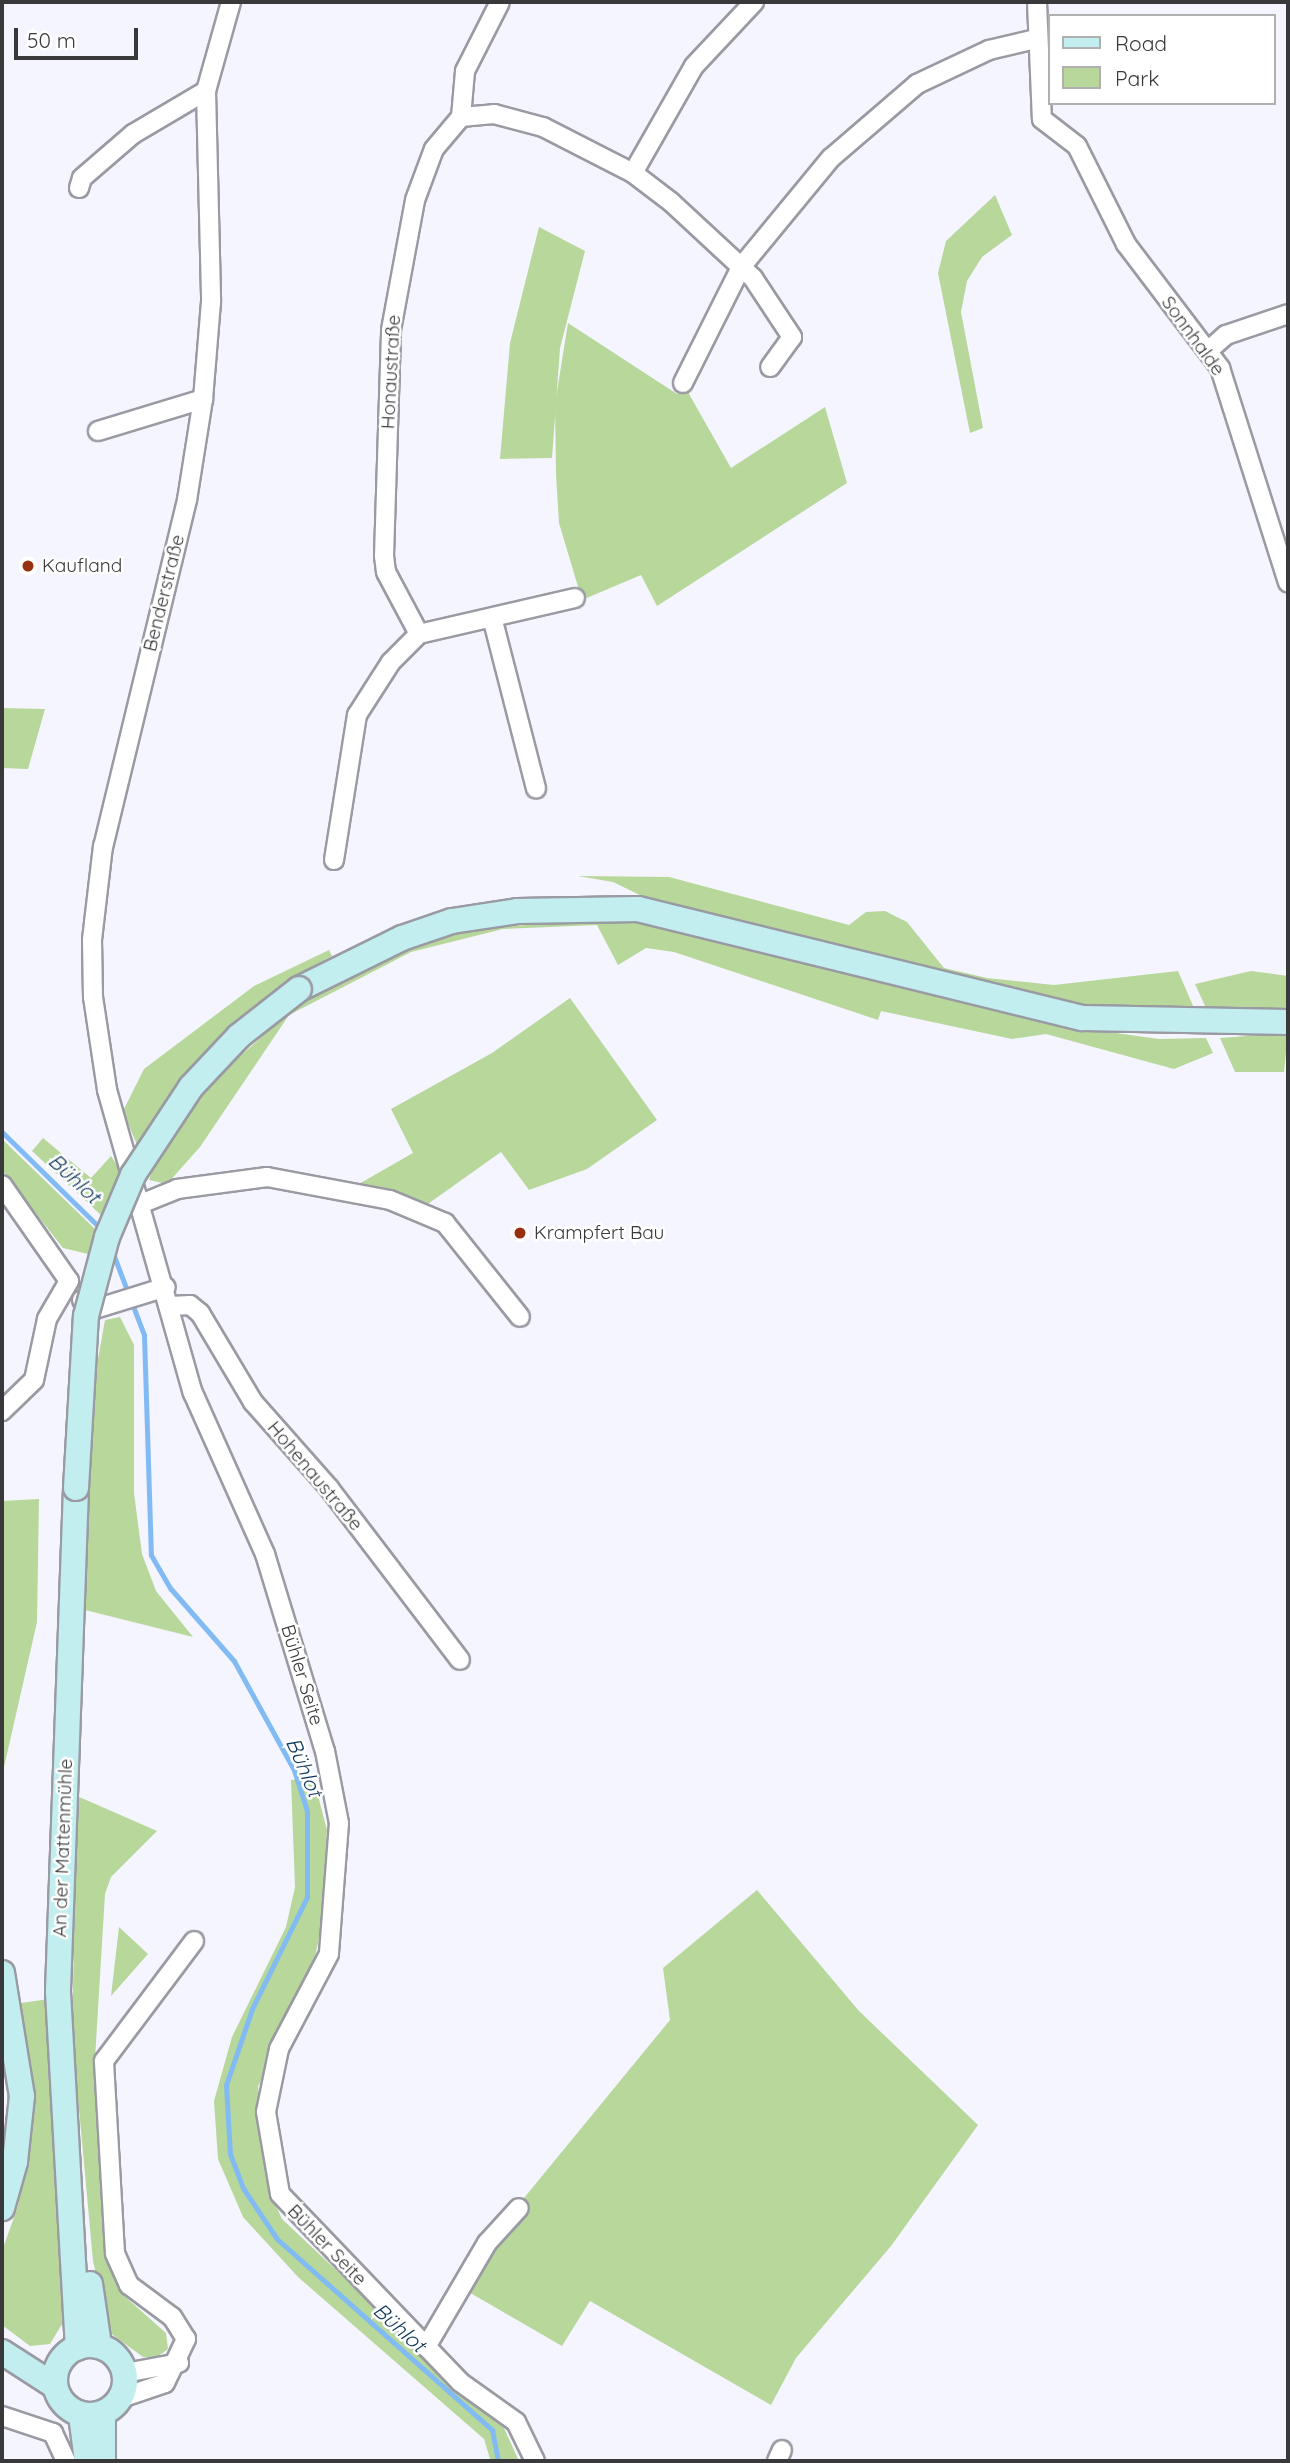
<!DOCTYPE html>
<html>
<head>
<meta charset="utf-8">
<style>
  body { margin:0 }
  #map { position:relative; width:1290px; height:2463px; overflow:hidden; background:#f5f5ff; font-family:Quicksand,sans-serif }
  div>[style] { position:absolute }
  .green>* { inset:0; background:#b7d79b }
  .stream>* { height:5px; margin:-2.5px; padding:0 2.5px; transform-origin:2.5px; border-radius:2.5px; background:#82bbf3 }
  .roads { filter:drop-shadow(2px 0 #9a9aa3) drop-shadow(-2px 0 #9a9aa3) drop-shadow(0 2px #9a9aa3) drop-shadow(0 -2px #9a9aa3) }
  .street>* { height:18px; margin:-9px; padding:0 9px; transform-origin:9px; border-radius:9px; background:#fff }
  .secondary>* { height:24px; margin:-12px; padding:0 12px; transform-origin:12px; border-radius:12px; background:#c2eef0 }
  .secondary>.ring { margin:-12px; padding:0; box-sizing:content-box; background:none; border:24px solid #c2eef0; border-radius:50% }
  .bridges { filter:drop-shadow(2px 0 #9a9aa3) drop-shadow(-2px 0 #9a9aa3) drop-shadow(0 2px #9a9aa3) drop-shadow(0 -2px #9a9aa3) }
  .secondary-bridge>* { height:24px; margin:-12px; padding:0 12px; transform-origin:12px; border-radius:12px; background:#c2eef0 }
  .dots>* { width:19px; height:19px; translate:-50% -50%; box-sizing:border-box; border:4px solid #fff; border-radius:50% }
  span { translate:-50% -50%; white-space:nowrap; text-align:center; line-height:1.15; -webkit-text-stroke:5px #fff; paint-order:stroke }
  .street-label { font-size:19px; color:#39393c }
  .poi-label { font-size:19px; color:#39393c }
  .left { translate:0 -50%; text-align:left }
  .water-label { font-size:21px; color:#0e385c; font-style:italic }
  .frame { position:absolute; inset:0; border:4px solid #39393c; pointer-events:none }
  .legend { position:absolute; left:1048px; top:14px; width:228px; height:91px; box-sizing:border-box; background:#fff; border:2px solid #b0b0b1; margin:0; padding:9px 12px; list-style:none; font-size:21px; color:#39393c }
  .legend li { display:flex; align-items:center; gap:14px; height:35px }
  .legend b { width:35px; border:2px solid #b0b0b1 }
  .scale { position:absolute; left:14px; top:28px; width:124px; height:32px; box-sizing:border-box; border:4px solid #39393c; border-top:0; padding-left:9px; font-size:21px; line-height:24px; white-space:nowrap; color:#39393c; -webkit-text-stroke:5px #fff; paint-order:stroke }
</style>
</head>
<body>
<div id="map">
  <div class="green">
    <i style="clip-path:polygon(995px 195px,1012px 235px,982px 257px,967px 281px,961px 312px,983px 428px,970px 433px,938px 273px,946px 241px)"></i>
    <i style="clip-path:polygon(539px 227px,585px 251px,560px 348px,552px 458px,500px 459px,510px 343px)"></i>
    <i style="clip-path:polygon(568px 323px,677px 394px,685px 387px,731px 468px,825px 407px,847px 483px,657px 606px,641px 575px,582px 600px,559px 523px,556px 474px,555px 404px)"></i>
    <i style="clip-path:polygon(2px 708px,45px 709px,28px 769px,2px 768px)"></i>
    <i style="clip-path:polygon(578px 876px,669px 877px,849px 925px,866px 912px,885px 911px,907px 922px,944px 968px,987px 978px,1054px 985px,1178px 971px,1194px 1008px,1094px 1010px,656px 903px,613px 882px)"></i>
    <i style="clip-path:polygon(596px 919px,646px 922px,1044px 1023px,1159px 1039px,1206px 1038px,1213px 1053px,1174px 1069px,1046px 1034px,1012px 1039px,881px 1011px,878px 1020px,674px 952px,646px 948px,618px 965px,597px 925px,503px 929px,411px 952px,289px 1015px,200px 1147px,167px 1184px,149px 1180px,158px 1154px,214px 1079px,308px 996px,395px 952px,457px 931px)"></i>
    <i style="clip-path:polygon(329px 950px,332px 956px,288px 980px,191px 1072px,137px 1145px,123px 1111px,144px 1069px,254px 986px)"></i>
    <i style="clip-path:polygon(1251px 971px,1288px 976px,1288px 1012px,1206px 1008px,1195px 984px)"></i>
    <i style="clip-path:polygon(570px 998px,657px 1120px,587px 1169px,529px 1190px,501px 1152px,425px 1206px,357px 1185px,413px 1153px,391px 1109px,492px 1053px)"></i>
    <i style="clip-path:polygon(1288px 1033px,1284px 1072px,1235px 1072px,1220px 1038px)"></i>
    <i style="clip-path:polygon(43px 1138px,91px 1178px,111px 1156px,122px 1173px,103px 1217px,32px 1151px)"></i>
    <i style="clip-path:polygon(2px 1139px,97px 1231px,88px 1254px,63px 1248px,2px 1170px)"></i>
    <i style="clip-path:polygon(120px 1317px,134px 1345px,134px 1493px,142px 1554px,156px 1591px,193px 1637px,81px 1609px,96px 1370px,105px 1320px)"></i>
    <i style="clip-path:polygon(39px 1499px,37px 1622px,2px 1776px,2px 1501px)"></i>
    <i style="clip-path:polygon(313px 1777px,327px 1830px,322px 1925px,313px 1965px,258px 2087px,270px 2193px,282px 2219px,504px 2428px,519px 2461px,490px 2459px,484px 2439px,298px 2277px,243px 2217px,218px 2159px,214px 2101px,232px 2037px,286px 1927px,295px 1887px,291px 1780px)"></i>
    <i style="clip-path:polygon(77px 1796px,157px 1831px,111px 1877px,105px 1894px,95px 2059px,114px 2269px,122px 2294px,166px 2333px,168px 2349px,156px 2358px,143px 2357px,109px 2332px,93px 2261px,72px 2033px)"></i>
    <i style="clip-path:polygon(757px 1890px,859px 2011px,978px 2125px,891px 2246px,796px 2358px,771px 2405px,590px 2301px,562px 2346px,467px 2291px,487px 2243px,670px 2020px,663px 1968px)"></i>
    <i style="clip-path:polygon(119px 1927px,148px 1954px,111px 1996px)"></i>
    <i style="clip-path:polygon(49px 1999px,48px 2069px,67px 2316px,50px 2344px,30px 2346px,2px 2325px,2px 2251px,18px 2206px,32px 2108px,21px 2003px)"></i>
  </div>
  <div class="stream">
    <i style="left:2px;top:1132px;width:140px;rotate:44.4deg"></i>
    <i style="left:112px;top:1251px;width:90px;rotate:69.1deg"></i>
    <i style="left:144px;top:1335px;width:220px;rotate:88.2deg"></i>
    <i style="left:151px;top:1555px;width:39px;rotate:60deg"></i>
    <i style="left:171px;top:1589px;width:96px;rotate:48.8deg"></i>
    <i style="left:234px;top:1661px;width:124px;rotate:61.2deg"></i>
    <i style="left:294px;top:1770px;width:43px;rotate:72.4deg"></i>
    <i style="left:307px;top:1811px;width:86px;rotate:90deg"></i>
    <i style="left:307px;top:1897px;width:125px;rotate:116.2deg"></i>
    <i style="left:252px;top:2009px;width:80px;rotate:108.9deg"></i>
    <i style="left:226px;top:2085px;width:69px;rotate:86.7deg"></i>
    <i style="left:230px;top:2154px;width:36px;rotate:69deg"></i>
    <i style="left:243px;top:2188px;width:61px;rotate:56.3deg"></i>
    <i style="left:277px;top:2239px;width:288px;rotate:41.6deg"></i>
    <i style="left:492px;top:2430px;width:32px;rotate:79deg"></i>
  </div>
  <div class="roads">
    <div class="street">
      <i style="left:231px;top:2px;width:92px;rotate:105.7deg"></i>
      <i style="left:206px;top:91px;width:211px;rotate:88.6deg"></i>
      <i style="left:211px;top:302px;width:97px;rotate:94.7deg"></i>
      <i style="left:203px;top:399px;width:102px;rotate:99deg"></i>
      <i style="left:187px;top:500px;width:356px;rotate:103.6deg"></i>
      <i style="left:103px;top:846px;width:95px;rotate:96.7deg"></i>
      <i style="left:92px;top:940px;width:57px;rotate:89deg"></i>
      <i style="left:93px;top:997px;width:94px;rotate:81.4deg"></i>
      <i style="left:107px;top:1090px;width:315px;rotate:74.2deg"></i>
      <i style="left:193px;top:1393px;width:176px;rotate:65.9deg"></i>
      <i style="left:265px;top:1554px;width:206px;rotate:73.1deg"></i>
      <i style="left:325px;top:1751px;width:73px;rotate:79deg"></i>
      <i style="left:339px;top:1823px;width:131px;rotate:94.4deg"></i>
      <i style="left:329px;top:1954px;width:107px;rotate:117.8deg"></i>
      <i style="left:279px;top:2049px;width:64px;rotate:101.7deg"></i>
      <i style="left:266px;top:2112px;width:83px;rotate:80.3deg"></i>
      <i style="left:280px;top:2194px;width:260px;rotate:46.2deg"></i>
      <i style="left:460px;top:2382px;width:69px;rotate:35.5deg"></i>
      <i style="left:516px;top:2422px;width:43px;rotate:64deg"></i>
      <i style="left:1037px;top:2px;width:117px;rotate:87.6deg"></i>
      <i style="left:1042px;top:119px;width:44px;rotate:37.6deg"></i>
      <i style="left:1077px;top:146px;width:110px;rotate:63.4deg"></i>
      <i style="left:1126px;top:244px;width:156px;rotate:52.8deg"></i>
      <i style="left:1220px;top:368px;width:225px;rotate:72.4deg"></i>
      <i style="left:461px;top:117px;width:46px;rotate:-85deg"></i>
      <i style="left:465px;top:71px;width:77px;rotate:-63.1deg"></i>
      <i style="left:633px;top:173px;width:123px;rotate:-60.3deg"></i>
      <i style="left:694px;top:66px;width:88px;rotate:-46.8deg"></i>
      <i style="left:79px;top:188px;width:10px;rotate:-73deg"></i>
      <i style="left:82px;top:178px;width:67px;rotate:-40.8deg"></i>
      <i style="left:133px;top:134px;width:85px;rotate:-30.5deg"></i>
      <i style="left:1208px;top:351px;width:24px;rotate:-42deg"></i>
      <i style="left:1226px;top:335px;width:65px;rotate:-18.7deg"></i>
      <i style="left:683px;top:383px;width:130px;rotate:-63.4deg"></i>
      <i style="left:741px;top:267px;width:141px;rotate:-50.5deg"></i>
      <i style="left:831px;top:158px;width:113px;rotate:-40.7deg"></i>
      <i style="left:917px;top:84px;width:80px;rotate:-25.3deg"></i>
      <i style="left:989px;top:50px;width:48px;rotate:-13.2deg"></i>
      <i style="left:98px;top:431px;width:110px;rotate:-16.9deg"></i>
      <i style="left:493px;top:621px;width:173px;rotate:75.6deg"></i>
      <i style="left:419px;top:634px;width:70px;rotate:-118deg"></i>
      <i style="left:386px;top:572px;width:16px;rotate:-97deg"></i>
      <i style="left:384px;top:556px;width:226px;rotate:-88.2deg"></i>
      <i style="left:391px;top:330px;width:132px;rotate:-79.5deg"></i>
      <i style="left:415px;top:200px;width:54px;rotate:-69.6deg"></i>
      <i style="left:434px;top:149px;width:42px;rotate:-49.8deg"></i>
      <i style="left:461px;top:117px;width:33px;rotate:-5deg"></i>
      <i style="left:494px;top:114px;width:51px;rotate:14.9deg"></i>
      <i style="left:543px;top:127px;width:101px;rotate:27.1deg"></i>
      <i style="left:633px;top:173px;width:48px;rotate:37.3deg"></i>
      <i style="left:671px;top:202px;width:112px;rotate:42.8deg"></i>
      <i style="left:753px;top:278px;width:71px;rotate:56.5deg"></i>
      <i style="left:792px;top:337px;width:37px;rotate:126deg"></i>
      <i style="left:334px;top:860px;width:147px;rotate:-81deg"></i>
      <i style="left:357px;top:715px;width:63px;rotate:-57.3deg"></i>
      <i style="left:391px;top:662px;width:40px;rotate:-45deg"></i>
      <i style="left:419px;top:634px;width:160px;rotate:-13deg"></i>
      <i style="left:2px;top:1185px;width:117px;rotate:55.1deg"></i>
      <i style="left:69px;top:1281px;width:44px;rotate:120.1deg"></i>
      <i style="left:47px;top:1319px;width:62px;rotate:102deg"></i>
      <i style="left:34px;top:1380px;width:45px;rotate:135.9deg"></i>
      <i style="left:143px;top:1203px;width:37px;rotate:-22deg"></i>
      <i style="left:177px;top:1189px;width:91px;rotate:-7.6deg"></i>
      <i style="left:267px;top:1177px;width:125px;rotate:10.6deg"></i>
      <i style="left:390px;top:1200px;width:60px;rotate:22.7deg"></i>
      <i style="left:445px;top:1223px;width:120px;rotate:51.4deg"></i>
      <i style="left:82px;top:1300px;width:16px;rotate:35deg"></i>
      <i style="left:95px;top:1309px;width:74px;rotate:-17.2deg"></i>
      <i style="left:171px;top:1306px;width:19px;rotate:-3deg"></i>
      <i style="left:190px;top:1305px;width:13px;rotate:39deg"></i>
      <i style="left:200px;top:1313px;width:104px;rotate:59.2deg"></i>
      <i style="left:253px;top:1402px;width:115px;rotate:48.5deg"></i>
      <i style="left:329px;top:1488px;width:216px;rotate:52.7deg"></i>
      <i style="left:426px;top:2347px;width:121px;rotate:-59.6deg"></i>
      <i style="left:487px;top:2243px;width:47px;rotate:-47.6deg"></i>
      <i style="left:125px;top:2373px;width:55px;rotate:-10.5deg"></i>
      <i style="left:121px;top:2398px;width:46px;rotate:-18.8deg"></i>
      <i style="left:165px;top:2383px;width:49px;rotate:-64.5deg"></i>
      <i style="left:186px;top:2339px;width:26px;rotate:-122deg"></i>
      <i style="left:172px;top:2317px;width:54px;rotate:-143.3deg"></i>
      <i style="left:129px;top:2285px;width:35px;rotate:-114deg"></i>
      <i style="left:115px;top:2253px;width:192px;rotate:-93.3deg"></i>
      <i style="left:104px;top:2061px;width:150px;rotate:-53.1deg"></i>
      <i style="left:2px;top:2416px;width:54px;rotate:18.4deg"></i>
      <i style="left:53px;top:2433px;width:31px;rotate:65deg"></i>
      <i style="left:777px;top:2461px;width:12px;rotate:-66deg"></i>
    </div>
    <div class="secondary">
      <i style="left:299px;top:989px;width:115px;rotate:-26.3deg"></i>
      <i style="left:402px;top:938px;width:53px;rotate:-18.8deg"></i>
      <i style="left:452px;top:921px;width:66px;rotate:-8.7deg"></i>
      <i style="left:517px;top:911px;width:121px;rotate:-0.9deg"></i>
      <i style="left:638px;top:909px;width:458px;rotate:13.8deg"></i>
      <i style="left:1083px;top:1018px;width:205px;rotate:1.1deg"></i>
      <i style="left:76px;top:1488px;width:504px;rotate:92.05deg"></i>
      <i style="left:58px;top:1992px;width:356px;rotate:86.8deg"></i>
      <i style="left:2px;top:1973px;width:125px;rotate:80.8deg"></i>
      <i style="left:22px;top:2096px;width:66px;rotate:96.1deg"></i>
      <i style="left:15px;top:2162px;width:48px;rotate:105.8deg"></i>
      <i style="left:90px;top:2284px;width:63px;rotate:81.7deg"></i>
      <i class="ring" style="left:55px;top:2345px;width:46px;height:46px"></i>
      <i style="left:2px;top:2352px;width:63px;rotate:32.7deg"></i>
      <i style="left:81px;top:2415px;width:46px;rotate:82.6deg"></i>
      <i style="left:103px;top:2461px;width:47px;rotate:-90deg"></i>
    </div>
  </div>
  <div class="bridges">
    <div class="secondary-bridge">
      <i style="left:76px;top:1488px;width:172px;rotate:-86.7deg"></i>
      <i style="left:86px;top:1316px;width:82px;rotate:-75.1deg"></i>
      <i style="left:107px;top:1237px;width:67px;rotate:-67.2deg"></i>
      <i style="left:133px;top:1175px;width:105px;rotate:-56.6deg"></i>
      <i style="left:191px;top:1087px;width:70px;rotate:-46.7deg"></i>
      <i style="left:239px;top:1036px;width:76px;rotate:-38.1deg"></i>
    </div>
  </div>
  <div class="dots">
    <i style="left:28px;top:566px;background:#973010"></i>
    <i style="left:520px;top:1233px;background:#973010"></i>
  </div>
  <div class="street-label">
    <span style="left:1193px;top:336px;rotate:54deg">Sonnhalde</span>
    <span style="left:391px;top:372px;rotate:-87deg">Honaustraße</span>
    <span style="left:164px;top:593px;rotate:-76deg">Benderstraße</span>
    <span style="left:315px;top:1476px;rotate:50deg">Hohenaustraße</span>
    <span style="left:302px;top:1675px;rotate:73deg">Bühler Seite</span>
    <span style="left:63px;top:1848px;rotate:-88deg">An der Mattenmühle</span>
    <span style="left:327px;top:2245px;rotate:46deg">Bühler Seite</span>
  </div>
  <div class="poi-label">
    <span class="left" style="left:42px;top:566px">Kaufland</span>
    <span class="left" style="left:534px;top:1233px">Krampfert Bau</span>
  </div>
  <div class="water-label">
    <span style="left:75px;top:1178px;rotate:43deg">Bühlot</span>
    <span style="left:305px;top:1767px;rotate:67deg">Bühlot</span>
    <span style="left:400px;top:2327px;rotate:42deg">Bühlot</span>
  </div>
  <div class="frame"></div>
  <ul class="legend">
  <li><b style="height:9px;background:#c2eef0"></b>Road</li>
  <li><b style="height:19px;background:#b7d79b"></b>Park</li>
  </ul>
  <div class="scale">50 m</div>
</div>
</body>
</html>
